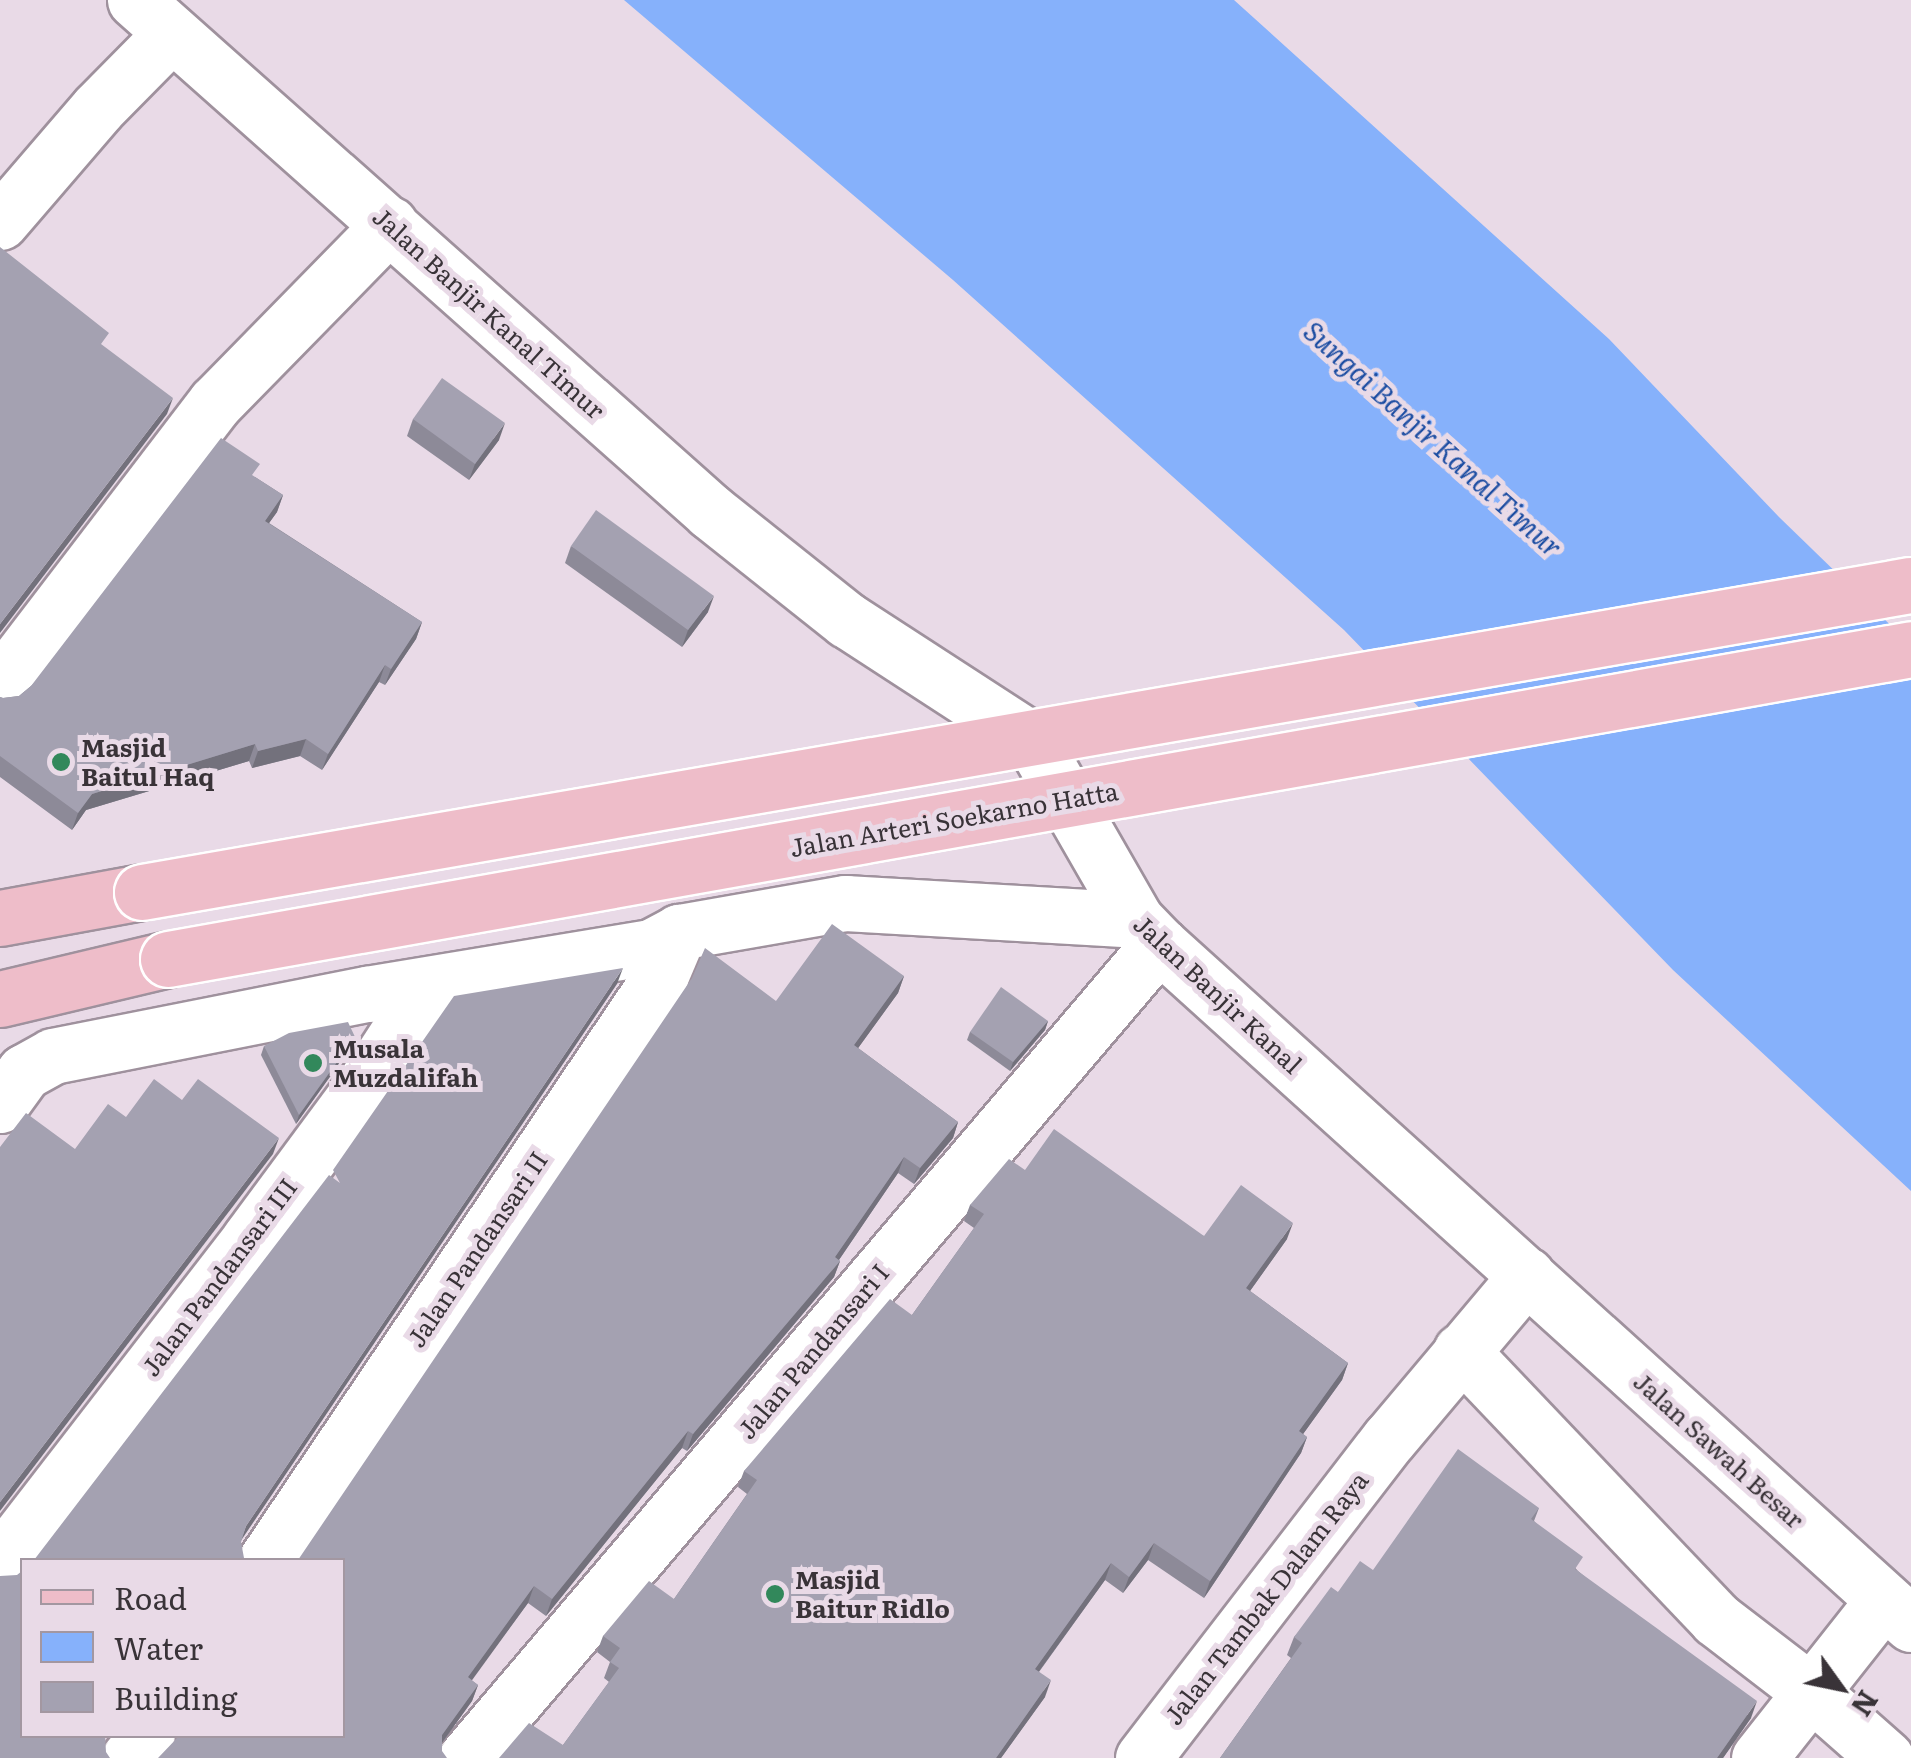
<!DOCTYPE html>
<html>
<head>
<meta charset="utf-8">
<style>
  body { margin:0 }
  #map { position:relative; width:1911px; height:1758px; overflow:hidden; background:#e9dae7; font-family:Literata,serif }
  div>[style] { position:absolute }
  .water>* { inset:0; background:#86b1fb }
  .roads { filter:drop-shadow(2px 0 #9f919d) drop-shadow(-2px 0 #9f919d) drop-shadow(0 2px #9f919d) drop-shadow(0 -2px #9f919d) }
  .minor>* { height:55px; margin:-27.5px; padding:0 27.5px; transform-origin:27.5px; border-radius:27.5px; background:#fff }
  .tertiary>* { height:55px; margin:-27.5px; padding:0 27.5px; transform-origin:27.5px; border-radius:27.5px; background:#fff }
  .primary>* { height:55px; margin:-27.5px; padding:0 27.5px; transform-origin:27.5px; border-radius:27.5px; background:#eebdc9 }
  .bridges { filter:drop-shadow(2px 0 #fff) drop-shadow(-2px 0 #fff) drop-shadow(0 2px #fff) drop-shadow(0 -2px #fff) }
  .primary-bridge>* { height:55px; margin:-27.5px; padding:0 27.5px; transform-origin:27.5px; border-radius:27.5px; background:#eebdc9 }
  .wall>* { inset:0; background:#8d8a98 }
  .shaded-wall>* { inset:0; background:#73717c }
  .building>* { inset:0; background:#a4a1b1 }
  .dots>* { width:28px; height:28px; translate:-50% -50%; box-sizing:border-box; border:5px solid #e9dae7; border-radius:50% }
  span { translate:-50% -50%; white-space:nowrap; text-align:center; line-height:1.15; -webkit-text-stroke:10px #e9dae7; paint-order:stroke }
  .street-label { font-size:25px; color:#393338 }
  .poi-label { font-size:25px; color:#393338; font-weight:700 }
  .left { translate:0 -50%; text-align:left }
  .water-label { font-size:28px; color:#1c4da2; font-style:italic }
  .legend { position:absolute; left:20px; top:1558px; width:325px; height:180px; box-sizing:border-box; background:#e9dae7; border:2px solid #a397a1; margin:0; padding:12px 18px; list-style:none; font-size:30px; color:#393338 }
  .legend li { display:flex; align-items:center; gap:20px; height:50px }
  .legend b { width:50px; border:2px solid #a397a1 }
  .north { position:absolute; left:1791px; top:1638px; width:100px; height:100px; -webkit-text-stroke:8px #e9dae7; paint-order:stroke; rotate:123deg; font-size:28px; font-weight:700; line-height:40px; text-align:center; color:#393338 }
  .north::after { content:''; display:block; margin:auto; width:35px; height:45px; background:#393338; clip-path:polygon(50% 0,100% 100%,50% 72%,0 100%) }
</style>
</head>
<body>
<div id="map">
  <div class="water">
    <i style="clip-path:polygon(624px 0,1234px 0,1609px 339px,1779px 517px,1911px 645px,1911px 1191px,1673px 970px,1344px 630px,953px 280px)"></i>
  </div>
  <div class="roads">
    <div class="minor">
      <i style="left:0;top:222px;width:150px;rotate:-49.3deg"></i>
      <i style="left:98px;top:108px;width:105px;rotate:-45.4deg"></i>
      <i style="left:0;top:684px;width:354px;rotate:-52.6deg"></i>
      <i style="left:215px;top:403px;width:250px;rotate:-45.6deg"></i>
      <i style="left:0;top:1105px;width:41px;rotate:-54deg"></i>
      <i style="left:24px;top:1072px;width:33px;rotate:-29deg"></i>
      <i style="left:53px;top:1056px;width:320px;rotate:-11.2deg"></i>
      <i style="left:367px;top:994px;width:288px;rotate:-9.4deg"></i>
      <i style="left:651px;top:947px;width:32px;rotate:-28deg"></i>
      <i style="left:679px;top:932px;width:169px;rotate:-9.9deg"></i>
      <i style="left:845px;top:903px;width:291px;rotate:3.3deg"></i>
      <i style="left:1461px;top:1351px;width:370px;rotate:46.4deg"></i>
      <i style="left:1716px;top:1619px;width:118px;rotate:37.5deg"></i>
      <i style="left:1810px;top:1691px;width:101px;rotate:41.4deg"></i>
      <i style="left:266px;top:1560px;width:704px;rotate:-55.95deg"></i>
      <i style="left:660px;top:977px;width:49px;rotate:-67.1deg"></i>
      <i style="left:0;top:1562px;width:409px;rotate:-52.3deg"></i>
      <i style="left:250px;top:1238px;width:200px;rotate:-53.5deg"></i>
      <i style="left:369px;top:1077px;width:108px;rotate:-57deg"></i>
      <i style="left:129px;top:1758px;width:28px;rotate:-51deg"></i>
      <i style="left:466px;top:1758px;width:1069px;rotate:-49.59deg"></i>
      <i style="left:1759px;top:1758px;width:201px;rotate:-51.7deg"></i>
    </div>
    <div class="tertiary">
      <i style="left:135px;top:0;width:771px;rotate:41.63deg"></i>
      <i style="left:711px;top:512px;width:174px;rotate:38.5deg"></i>
      <i style="left:847px;top:620px;width:222px;rotate:33deg"></i>
      <i style="left:1033px;top:741px;width:207px;rotate:60.1deg"></i>
      <i style="left:1136px;top:920px;width:33px;rotate:46deg"></i>
      <i style="left:1159px;top:944px;width:1014px;rotate:42.12deg"></i>
      <i style="left:1143px;top:1758px;width:403px;rotate:-52.4deg"></i>
      <i style="left:1389px;top:1439px;width:214px;rotate:-49.9deg"></i>
    </div>
    <div class="primary">
      <i style="left:0;top:918px;width:144px;rotate:-10.4deg"></i>
      <i style="left:0;top:999px;width:173px;rotate:-13.4deg"></i>
    </div>
  </div>
  <div class="bridges">
    <div class="primary-bridge">
      <i style="left:142px;top:892px;width:1795px;rotate:-9.85deg"></i>
      <i style="left:168px;top:959px;width:1770px;rotate:-10.08deg"></i>
    </div>
  </div>
  <div class="wall">
    <i style="clip-path:polygon(413px 419px,499px 440px,469px 480px,407px 436px)"></i>
    <i style="clip-path:polygon(255px 477px,283px 495px,277px 512px,269px 523px,422px 622px,416px 639px,385px 685px,379px 682px,322px 770px,300px 756px,252px 768px,249px 761px,86px 810px,72px 830px,0 777px,0 697px,3px 698px,19px 696px,31px 686px)"></i>
    <i style="clip-path:polygon(571px 546px,708px 612px,682px 647px,565px 563px)"></i>
    <i style="clip-path:polygon(904px 976px,898px 993px,858px 1048px,958px 1122px,953px 1138px,914px 1184px,898px 1173px,839px 1260px,840px 1261px,834px 1277px,687px 1451px,682px 1448px,546px 1616px,528px 1603px,471px 1680px,478px 1685px,472px 1701px,442px 1743px,442px 1751px,178px 1739px,177px 1736px,342px 1736px,776px 1001px)"></i>
    <i style="clip-path:polygon(1048px 1021px,1045px 1030px,1010px 1071px,967px 1040px,970px 1032px)"></i>
    <i style="clip-path:polygon(355px 1037px,352px 1046px,296px 1124px,261px 1055px,264px 1046px)"></i>
    <i style="clip-path:polygon(1025px 1170px,1204px 1236px,1287px 1239px,1250px 1291px,1348px 1363px,1342px 1380px,1303px 1434px,1307px 1437px,1301px 1453px,1204px 1598px,1148px 1560px,1123px 1593px,1105px 1580px,1039px 1672px,1045px 1697px,1001px 1758px,499px 1758px,563px 1745px,609px 1682px,604px 1678px,610px 1662px,597px 1652px,603px 1636px,674px 1599px,747px 1494px,738px 1487px,744px 1471px,912px 1315px,974px 1228px,964px 1221px,970px 1205px)"></i>
    <i style="clip-path:polygon(1539px 1508px,1534px 1521px,1578px 1571px,1751px 1718px,1723px 1758px,1220px 1758px,1291px 1658px,1287px 1655px,1294px 1637px,1338px 1592px)"></i>
  </div>
  <div class="shaded-wall">
    <i style="clip-path:polygon(173px 398px,167px 414px,0 633px,0 624px)"></i>
    <i style="clip-path:polygon(505px 423px,499px 440px,469px 480px,475px 464px)"></i>
    <i style="clip-path:polygon(283px 495px,277px 512px,259px 537px,265px 521px)"></i>
    <i style="clip-path:polygon(714px 596px,708px 612px,682px 647px,688px 630px)"></i>
    <i style="clip-path:polygon(422px 622px,416px 639px,385px 685px,391px 669px)"></i>
    <i style="clip-path:polygon(385px 665px,379px 682px,322px 770px,328px 754px)"></i>
    <i style="clip-path:polygon(306px 739px,300px 756px,252px 768px,258px 751px)"></i>
    <i style="clip-path:polygon(255px 744px,249px 761px,86px 810px,72px 830px,78px 813px,92px 794px)"></i>
    <i style="clip-path:polygon(623px 968px,617px 984px,240px 1542px,246px 1526px)"></i>
    <i style="clip-path:polygon(904px 976px,898px 993px,848px 1062px,854px 1045px)"></i>
    <i style="clip-path:polygon(1048px 1021px,1045px 1030px,1010px 1071px,1013px 1062px)"></i>
    <i style="clip-path:polygon(355px 1037px,352px 1046px,296px 1124px,299px 1115px)"></i>
    <i style="clip-path:polygon(958px 1122px,953px 1138px,914px 1184px,920px 1168px)"></i>
    <i style="clip-path:polygon(279px 1138px,273px 1154px,0 1511px,0 1502px)"></i>
    <i style="clip-path:polygon(904px 1157px,898px 1173px,830px 1273px,840px 1261px,834px 1277px,687px 1451px,693px 1434px,835px 1257px)"></i>
    <i style="clip-path:polygon(1293px 1223px,1287px 1239px,1240px 1305px,1246px 1288px)"></i>
    <i style="clip-path:polygon(1348px 1363px,1342px 1380px,1293px 1448px,1299px 1431px)"></i>
    <i style="clip-path:polygon(688px 1431px,682px 1448px,546px 1616px,552px 1599px)"></i>
    <i style="clip-path:polygon(1307px 1437px,1301px 1453px,1204px 1598px,1210px 1581px)"></i>
    <i style="clip-path:polygon(1154px 1543px,1148px 1560px,1123px 1593px,1129px 1577px)"></i>
    <i style="clip-path:polygon(1111px 1563px,1105px 1580px,1029px 1685px,1035px 1669px)"></i>
    <i style="clip-path:polygon(534px 1586px,528px 1603px,462px 1694px,468px 1677px)"></i>
    <i style="clip-path:polygon(1051px 1680px,1045px 1697px,1001px 1758px,996px 1758px)"></i>
    <i style="clip-path:polygon(478px 1685px,472px 1701px,436px 1751px,442px 1735px)"></i>
    <i style="clip-path:polygon(1757px 1701px,1751px 1718px,1723px 1758px,1717px 1758px)"></i>
  </div>
  <div class="building">
    <i style="clip-path:polygon(0 247px,109px 333px,101px 344px,173px 398px,0 624px)"></i>
    <i style="clip-path:polygon(442px 378px,505px 423px,475px 464px,413px 419px)"></i>
    <i style="clip-path:polygon(221px 438px,260px 464px,252px 475px,283px 495px,265px 521px,422px 622px,391px 669px,385px 665px,328px 754px,306px 739px,258px 751px,255px 744px,92px 794px,78px 813px,0 756px,0 697px,3px 698px,19px 696px,31px 686px)"></i>
    <i style="clip-path:polygon(596px 510px,714px 596px,688px 630px,571px 546px)"></i>
    <i style="clip-path:polygon(832px 924px,904px 976px,854px 1045px,958px 1122px,920px 1168px,904px 1157px,835px 1257px,840px 1261px,693px 1434px,688px 1431px,552px 1599px,534px 1586px,468px 1677px,478px 1685px,442px 1735px,442px 1751px,447px 1758px,158px 1758px,179px 1736px,342px 1736px,342px 1560px,298px 1560px,692px 978px,705px 948px,776px 1001px)"></i>
    <i style="clip-path:polygon(623px 968px,246px 1526px,241px 1542px,244px 1558px,247px 1560px,34px 1560px,329px 1175px,340px 1183px,333px 1170px,454px 996px)"></i>
    <i style="clip-path:polygon(1001px 987px,1048px 1021px,1013px 1062px,970px 1032px)"></i>
    <i style="clip-path:polygon(348px 1022px,355px 1037px,299px 1115px,264px 1046px,289px 1033px)"></i>
    <i style="clip-path:polygon(154px 1079px,182px 1100px,198px 1079px,279px 1138px,0 1502px,0 1147px,26px 1113px,75px 1149px,108px 1104px,126px 1117px)"></i>
    <i style="clip-path:polygon(1054px 1129px,1204px 1236px,1241px 1185px,1293px 1223px,1246px 1288px,1348px 1363px,1299px 1431px,1307px 1437px,1210px 1581px,1154px 1543px,1129px 1577px,1111px 1563px,1035px 1669px,1051px 1680px,996px 1758px,499px 1758px,529px 1723px,563px 1745px,619px 1668px,610px 1662px,620px 1648px,603px 1636px,649px 1581px,674px 1599px,757px 1480px,744px 1471px,890px 1299px,912px 1315px,984px 1214px,970px 1205px,1009px 1159px,1025px 1170px)"></i>
    <i style="clip-path:polygon(1458px 1449px,1539px 1508px,1531px 1519px,1583px 1557px,1575px 1569px,1757px 1701px,1717px 1758px,1220px 1758px,1302px 1643px,1294px 1637px,1331px 1587px,1338px 1592px,1360px 1561px,1373px 1570px)"></i>
    <i style="clip-path:polygon(22px 1571px,22px 1736px,105px 1736px,106px 1752px,110px 1758px,0 1758px,0 1576px,17px 1575px)"></i>
  </div>
  <div class="dots">
    <i style="left:61px;top:762px;background:#32885b"></i>
    <i style="left:313px;top:1063px;background:#32885b"></i>
    <i style="left:775px;top:1594px;background:#32885b"></i>
  </div>
  <div class="street-label">
    <span style="left:489px;top:313px;rotate:42deg">Jalan Banjir Kanal Timur</span>
    <span style="left:954px;top:819px;rotate:-10deg">Jalan Arteri Soekarno Hatta</span>
    <span style="left:1218px;top:994px;rotate:43deg">Jalan Banjir Kanal</span>
    <span style="left:477px;top:1249px;rotate:-56deg">Jalan Pandansari II</span>
    <span style="left:219px;top:1277px;rotate:-53deg">Jalan Pandansari III</span>
    <span style="left:813px;top:1351px;rotate:-50deg">Jalan Pandansari I</span>
    <span style="left:1719px;top:1450px;rotate:42deg">Jalan Sawah Besar</span>
    <span style="left:1266px;top:1598px;rotate:-52deg">Jalan Tambak Dalam Raya</span>
  </div>
  <div class="poi-label">
    <span class="left" style="left:81px;top:762px">Masjid<br>Baitul Haq</span>
    <span class="left" style="left:333px;top:1063px">Musala<br>Muzdalifah</span>
    <span class="left" style="left:795px;top:1594px">Masjid<br>Baitur Ridlo</span>
  </div>
  <div class="water-label">
    <span style="left:1434px;top:438px;rotate:42deg">Sungai Banjir Kanal Timur</span>
  </div>
  <ul class="legend">
  <li><b style="height:12px;background:#eebdc9"></b>Road</li>
  <li><b style="height:28px;background:#86b1fb"></b>Water</li>
  <li><b style="height:28px;background:#a4a1b1"></b>Building</li>
  </ul>
  <div class="north">N</div>
</div>
</body>
</html>
